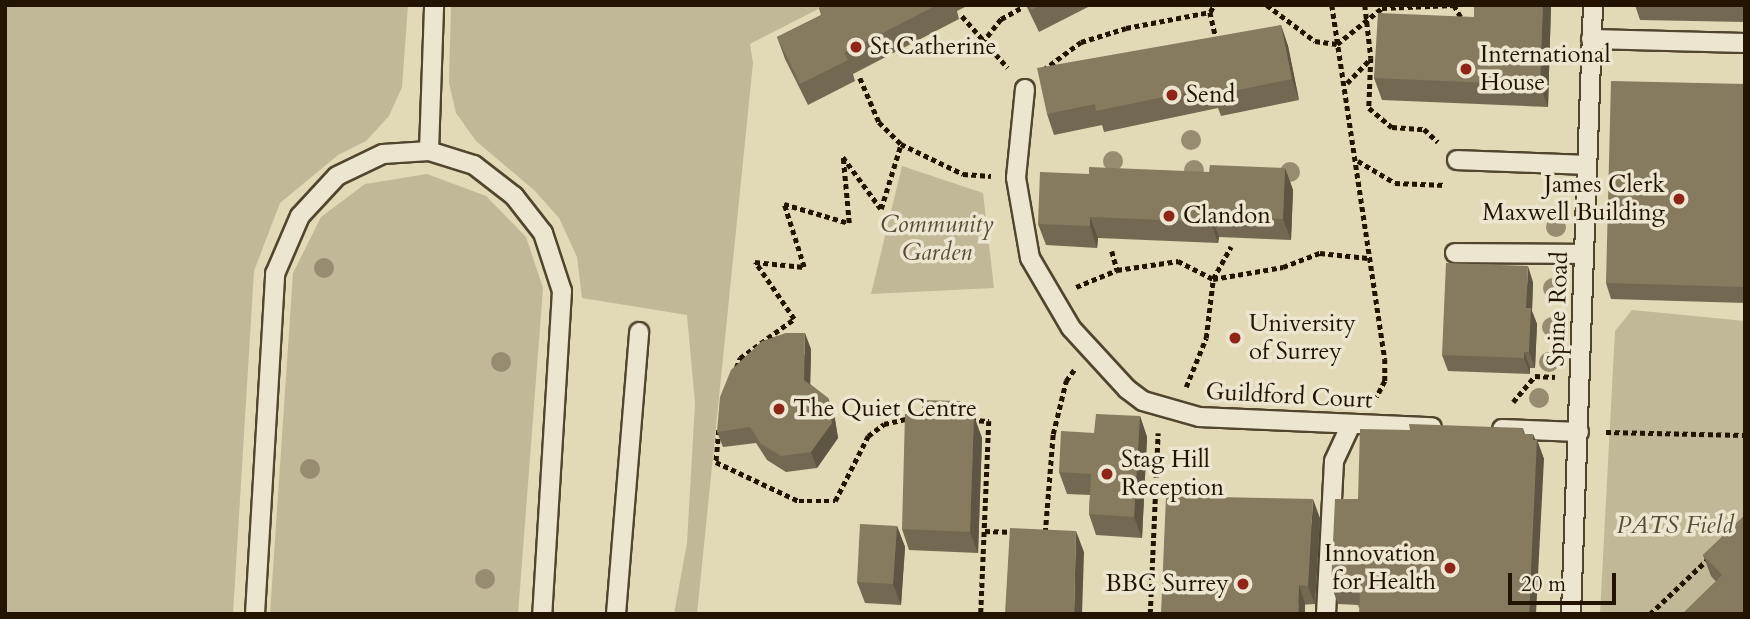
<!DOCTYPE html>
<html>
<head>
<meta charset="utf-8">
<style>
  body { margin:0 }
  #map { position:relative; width:1750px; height:619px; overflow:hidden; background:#e2d9b6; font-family:Cardo,serif }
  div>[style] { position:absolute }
  .green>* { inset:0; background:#c1b897 }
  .path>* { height:4.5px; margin-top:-2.25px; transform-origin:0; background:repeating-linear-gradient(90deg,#221401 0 5px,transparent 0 8.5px) }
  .roads { filter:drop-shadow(2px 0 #52452e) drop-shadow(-2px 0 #52452e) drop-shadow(0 2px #52452e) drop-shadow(0 -2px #52452e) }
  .lane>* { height:18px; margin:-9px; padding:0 9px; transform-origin:9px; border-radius:9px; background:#ece6d0 }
  .trees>* { width:20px; height:20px; margin:-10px; border-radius:50%; background:#978c70 }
  .wall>* { inset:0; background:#736952 }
  .shaded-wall>* { inset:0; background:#5e5542 }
  .building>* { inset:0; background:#867a5f }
  .dots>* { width:19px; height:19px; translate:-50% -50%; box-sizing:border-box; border:4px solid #ece6d0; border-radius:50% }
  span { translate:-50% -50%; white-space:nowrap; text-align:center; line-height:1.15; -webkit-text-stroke:7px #ece6d0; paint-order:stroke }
  .poi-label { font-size:24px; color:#221401 }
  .left { translate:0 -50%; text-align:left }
  .right { translate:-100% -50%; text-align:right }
  .park-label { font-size:24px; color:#5a4d36; font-style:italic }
  .street-label { font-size:24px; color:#221401 }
  .frame { position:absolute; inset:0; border:7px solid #221401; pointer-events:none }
  .scale { position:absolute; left:1508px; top:573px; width:108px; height:32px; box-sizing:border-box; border:4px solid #221401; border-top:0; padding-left:9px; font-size:21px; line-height:24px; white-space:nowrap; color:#221401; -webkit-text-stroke:5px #ece6d0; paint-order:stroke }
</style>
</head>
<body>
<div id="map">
  <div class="green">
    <i style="clip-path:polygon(5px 5px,408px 5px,402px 87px,389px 116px,366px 141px,338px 155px,280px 203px,254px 271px,233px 614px,5px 614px)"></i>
    <i style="clip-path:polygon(451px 5px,826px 5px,750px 44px,753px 63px,697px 614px,674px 614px,687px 543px,695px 403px,687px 315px,582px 298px,577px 257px,559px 218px,535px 191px,476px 141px,456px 113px,449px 83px)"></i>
    <i style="clip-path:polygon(902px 166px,983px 193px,994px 288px,871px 294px)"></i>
    <i style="clip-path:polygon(427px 174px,486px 196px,526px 237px,543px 288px,518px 614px,270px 614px,293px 273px,321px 217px,365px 184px)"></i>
    <i style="clip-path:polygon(1632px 310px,1745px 321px,1745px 614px,1600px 614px,1615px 331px)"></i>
  </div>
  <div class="path">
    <i style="left:1267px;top:5px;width:60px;rotate:36.9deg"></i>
    <i style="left:1315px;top:41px;width:22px;rotate:8deg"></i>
    <i style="left:1337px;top:44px;width:58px;rotate:-38.7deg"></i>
    <i style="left:1382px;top:8px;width:72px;rotate:-2.4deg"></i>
    <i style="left:1332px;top:5px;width:358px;rotate:81.5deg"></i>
    <i style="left:1385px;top:359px;width:22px;rotate:90deg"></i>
    <i style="left:1385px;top:381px;width:18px;rotate:117deg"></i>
    <i style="left:1365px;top:5px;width:53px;rotate:83.5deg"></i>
    <i style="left:1371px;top:58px;width:50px;rotate:92.3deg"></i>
    <i style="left:1369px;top:108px;width:30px;rotate:40deg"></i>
    <i style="left:1392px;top:127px;width:32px;rotate:4deg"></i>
    <i style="left:1424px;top:129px;width:19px;rotate:43deg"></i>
    <i style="left:1454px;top:5px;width:16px;rotate:60deg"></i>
    <i style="left:1210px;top:12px;width:31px;rotate:77deg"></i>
    <i style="left:962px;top:16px;width:69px;rotate:48.5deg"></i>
    <i style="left:982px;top:43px;width:31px;rotate:-52deg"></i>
    <i style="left:1001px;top:19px;width:23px;rotate:-29deg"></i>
    <i style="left:1043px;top:70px;width:47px;rotate:-36.4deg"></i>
    <i style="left:1081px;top:42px;width:47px;rotate:-17.3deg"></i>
    <i style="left:1126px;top:28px;width:86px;rotate:-10.8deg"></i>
    <i style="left:1210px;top:12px;width:8px;rotate:-60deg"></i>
    <i style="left:860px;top:78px;width:48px;rotate:66.6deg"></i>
    <i style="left:879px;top:122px;width:31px;rotate:45deg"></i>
    <i style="left:901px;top:144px;width:69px;rotate:25.8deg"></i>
    <i style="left:963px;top:174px;width:28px;rotate:4deg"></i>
    <i style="left:1347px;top:83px;width:33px;rotate:-46deg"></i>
    <i style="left:1358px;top:161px;width:43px;rotate:30.7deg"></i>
    <i style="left:1395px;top:183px;width:51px;rotate:2.2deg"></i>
    <i style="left:1112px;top:251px;width:20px;rotate:75deg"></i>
    <i style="left:1076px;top:287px;width:44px;rotate:-22.5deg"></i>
    <i style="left:1117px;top:270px;width:62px;rotate:-8.4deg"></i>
    <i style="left:1178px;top:261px;width:39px;rotate:27deg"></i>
    <i style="left:1213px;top:279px;width:37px;rotate:-61deg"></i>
    <i style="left:736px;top:368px;width:11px;rotate:-68deg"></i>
    <i style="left:740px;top:358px;width:67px;rotate:-35.8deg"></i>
    <i style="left:794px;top:319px;width:69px;rotate:-124.4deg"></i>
    <i style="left:755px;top:262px;width:49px;rotate:5.8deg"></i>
    <i style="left:804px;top:267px;width:66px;rotate:-107.6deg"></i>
    <i style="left:784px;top:204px;width:68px;rotate:16.3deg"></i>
    <i style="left:849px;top:223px;width:66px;rotate:-95.2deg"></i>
    <i style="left:843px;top:157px;width:64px;rotate:53.8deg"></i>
    <i style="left:881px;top:209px;width:68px;rotate:-72.9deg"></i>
    <i style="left:1186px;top:387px;width:53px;rotate:-67.8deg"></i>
    <i style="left:1206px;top:338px;width:59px;rotate:-83.2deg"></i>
    <i style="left:1213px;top:279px;width:71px;rotate:-9.7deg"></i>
    <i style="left:1283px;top:267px;width:40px;rotate:-21deg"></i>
    <i style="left:1320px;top:253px;width:48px;rotate:5.9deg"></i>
    <i style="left:1513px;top:402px;width:34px;rotate:-50deg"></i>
    <i style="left:1535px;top:376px;width:20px;rotate:3deg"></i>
    <i style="left:971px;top:420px;width:18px;rotate:3deg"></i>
    <i style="left:989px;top:421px;width:193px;rotate:92.4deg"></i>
    <i style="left:719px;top:430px;width:32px;rotate:95deg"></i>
    <i style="left:716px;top:462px;width:92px;rotate:25.2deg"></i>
    <i style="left:799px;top:501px;width:36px"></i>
    <i style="left:835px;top:501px;width:73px;rotate:-63.1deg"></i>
    <i style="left:868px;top:436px;width:20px;rotate:-37deg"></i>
    <i style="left:884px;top:424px;width:26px;rotate:-13deg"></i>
    <i style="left:1606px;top:432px;width:139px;rotate:1.2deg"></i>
    <i style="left:985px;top:531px;width:30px;rotate:2deg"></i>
    <i style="left:1045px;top:533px;width:99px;rotate:-85.4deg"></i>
    <i style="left:1053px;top:434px;width:55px;rotate:-76.2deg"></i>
    <i style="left:1066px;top:381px;width:14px;rotate:-54deg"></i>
    <i style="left:1150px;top:614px;width:181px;rotate:-87.5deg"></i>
    <i style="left:1650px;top:614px;width:81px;rotate:-43.5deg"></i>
  </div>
  <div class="roads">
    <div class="lane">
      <i style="left:1591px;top:39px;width:154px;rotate:1.5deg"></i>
      <i style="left:1025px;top:89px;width:89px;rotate:95.8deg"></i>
      <i style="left:1016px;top:178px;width:81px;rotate:80.1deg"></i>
      <i style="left:1030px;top:258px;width:81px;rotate:59.6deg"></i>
      <i style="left:1071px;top:328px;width:83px;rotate:47.4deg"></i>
      <i style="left:1127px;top:389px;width:20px;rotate:37deg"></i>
      <i style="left:1143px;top:401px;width:58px;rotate:15.9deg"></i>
      <i style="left:1199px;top:417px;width:233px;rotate:2.5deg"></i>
      <i style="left:429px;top:151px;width:146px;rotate:-88deg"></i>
      <i style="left:1457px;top:160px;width:130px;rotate:2.2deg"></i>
      <i style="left:1455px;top:253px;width:129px;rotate:0.4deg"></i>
      <i style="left:1502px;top:429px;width:77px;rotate:2.2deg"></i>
      <i style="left:255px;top:614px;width:341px;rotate:-86.6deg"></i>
      <i style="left:275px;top:274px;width:63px;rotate:-66.7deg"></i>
      <i style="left:300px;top:216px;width:54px;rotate:-47.2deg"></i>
      <i style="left:337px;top:176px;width:51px;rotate:-25.6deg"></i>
      <i style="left:383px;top:154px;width:46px;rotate:-3.7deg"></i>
      <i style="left:429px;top:151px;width:47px;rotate:17.3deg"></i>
      <i style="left:474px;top:165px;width:51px;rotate:37.8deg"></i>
      <i style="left:514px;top:196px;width:47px;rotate:51.9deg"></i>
      <i style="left:543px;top:233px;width:61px;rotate:71.9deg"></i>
      <i style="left:562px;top:291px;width:324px;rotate:93.5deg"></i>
      <i style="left:616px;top:614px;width:283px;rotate:-85.3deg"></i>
      <i style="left:1326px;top:614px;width:153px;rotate:-87deg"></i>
      <i style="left:1334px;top:461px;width:40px;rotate:-65deg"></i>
      <i style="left:1571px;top:614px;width:609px;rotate:-87.93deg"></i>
    </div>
  </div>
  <div class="trees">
    <i style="left:1191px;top:140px"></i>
    <i style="left:1113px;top:161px"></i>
    <i style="left:1194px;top:170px"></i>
    <i style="left:1290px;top:172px"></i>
    <i style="left:1556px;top:227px"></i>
    <i style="left:324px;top:268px"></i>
    <i style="left:1553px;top:288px"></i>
    <i style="left:1552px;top:327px"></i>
    <i style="left:501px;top:362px"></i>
    <i style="left:1549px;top:362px"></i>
    <i style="left:1539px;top:398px"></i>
    <i style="left:310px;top:469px"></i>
    <i style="left:485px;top:579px"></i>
  </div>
  <div class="wall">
    <i style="clip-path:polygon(823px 5px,969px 5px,957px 11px,959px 19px,853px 74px,855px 81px,808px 105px,785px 59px,777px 37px,821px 15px,819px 8px)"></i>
    <i style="clip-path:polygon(1026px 5px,1092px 5px,1039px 32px)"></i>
    <i style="clip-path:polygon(1551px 5px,1548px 107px,1382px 100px,1374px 78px,1474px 17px)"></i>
    <i style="clip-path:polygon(1635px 5px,1745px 5px,1745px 22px,1640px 20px)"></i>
    <i style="clip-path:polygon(1281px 25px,1288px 46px,1299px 100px,1221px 116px,1218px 108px,1104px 132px,1102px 125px,1054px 135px,1047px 114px)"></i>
    <i style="clip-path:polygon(1745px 84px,1745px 303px,1611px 299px,1606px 283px)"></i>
    <i style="clip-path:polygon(1285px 168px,1293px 190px,1291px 240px,1219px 237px,1218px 243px,1098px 238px,1097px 248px,1046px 245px,1038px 224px,1089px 174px,1209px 172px)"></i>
    <i style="clip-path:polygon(1533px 282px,1532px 311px,1537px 324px,1535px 368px,1530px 368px,1530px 374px,1448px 371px,1442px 355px)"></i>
    <i style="clip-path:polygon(811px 349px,810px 384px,828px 398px,834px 413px,838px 438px,817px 468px,786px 472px,767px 460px,756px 443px,723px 447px,717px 432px)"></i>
    <i style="clip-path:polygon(965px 416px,974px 416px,982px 438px,978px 553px,909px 550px,902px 529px)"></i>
    <i style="clip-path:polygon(1140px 416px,1147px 437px,1142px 538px,1096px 535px,1089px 514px,1090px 495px,1067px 494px,1059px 472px,1094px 433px)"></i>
    <i style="clip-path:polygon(1523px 428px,1525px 434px,1537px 440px,1544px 459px,1359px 608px,1358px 605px,1338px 604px,1331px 585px,1358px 499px,1410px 430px)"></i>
    <i style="clip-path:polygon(1745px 515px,1745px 614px,1711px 576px,1703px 555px)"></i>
    <i style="clip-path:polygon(1320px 518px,1315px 604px,1161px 614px)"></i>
    <i style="clip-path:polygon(897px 526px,905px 547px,901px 605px,865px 603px,857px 582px)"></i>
  </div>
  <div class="shaded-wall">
    <i style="clip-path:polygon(1543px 5px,1551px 5px,1548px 107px,1540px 85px)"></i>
    <i style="clip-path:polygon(1281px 25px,1288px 46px,1299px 100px,1292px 79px)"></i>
    <i style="clip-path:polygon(1285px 168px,1293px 190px,1291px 240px,1283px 219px)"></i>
    <i style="clip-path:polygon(1211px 216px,1219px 237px,1218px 243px,1211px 222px)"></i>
    <i style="clip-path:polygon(1090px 217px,1098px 238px,1097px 248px,1090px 226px)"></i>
    <i style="clip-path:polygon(1528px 266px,1533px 282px,1532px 311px,1537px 324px,1535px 368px,1529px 352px,1526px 308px)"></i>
    <i style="clip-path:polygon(805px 333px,811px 349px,810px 396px,804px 380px)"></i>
    <i style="clip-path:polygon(1524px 352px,1530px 368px,1530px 374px,1524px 358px)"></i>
    <i style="clip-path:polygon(828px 398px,834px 413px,838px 438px,817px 468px,811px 452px)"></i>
    <i style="clip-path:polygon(960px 401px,967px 423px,959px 416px)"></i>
    <i style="clip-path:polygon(974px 416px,982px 438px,978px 553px,970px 532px)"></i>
    <i style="clip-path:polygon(1140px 416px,1147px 437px,1142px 538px,1134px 517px)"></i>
    <i style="clip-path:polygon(1533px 434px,1537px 443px,1537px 440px,1544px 459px,1536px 614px,1529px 614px)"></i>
    <i style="clip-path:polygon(1313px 499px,1320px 518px,1315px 604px,1308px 586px)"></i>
    <i style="clip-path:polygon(897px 526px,905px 547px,901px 605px,893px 584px)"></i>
    <i style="clip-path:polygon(1076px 531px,1084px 552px,1082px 614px,1074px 614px)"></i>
    <i style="clip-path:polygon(1299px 585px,1305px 604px,1305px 614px,1298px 614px)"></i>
  </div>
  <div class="building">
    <i style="clip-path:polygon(823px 5px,937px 5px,844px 53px,848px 60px,800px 84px,777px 37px,822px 15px,819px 8px)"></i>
    <i style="clip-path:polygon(1029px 5px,1041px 5px,1031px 10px)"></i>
    <i style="clip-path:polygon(1474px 5px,1543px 5px,1540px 85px,1374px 78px,1378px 13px,1474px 17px)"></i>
    <i style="clip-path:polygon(1281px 25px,1292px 79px,1213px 95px,1212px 87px,1096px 111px,1095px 104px,1047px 114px,1037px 68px)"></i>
    <i style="clip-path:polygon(1611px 81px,1745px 84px,1745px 287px,1606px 283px)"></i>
    <i style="clip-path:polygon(1210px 165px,1285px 168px,1283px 219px,1211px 216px,1211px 222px,1090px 217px,1090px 226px,1038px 224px,1040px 172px,1089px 174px,1089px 167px,1209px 172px)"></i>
    <i style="clip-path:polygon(1446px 263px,1528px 266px,1526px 308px,1531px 308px,1529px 352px,1524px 352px,1524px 358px,1442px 355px)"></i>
    <i style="clip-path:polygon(786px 333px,805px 333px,804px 380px,828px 398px,832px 423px,811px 452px,781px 456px,761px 444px,750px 427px,717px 432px,720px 397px,731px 370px,762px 341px)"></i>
    <i style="clip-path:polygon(922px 400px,960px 401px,959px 416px,974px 416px,970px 532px,902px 529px,905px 414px,922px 414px)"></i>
    <i style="clip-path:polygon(1096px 414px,1140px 416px,1134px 517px,1089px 514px,1091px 474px,1059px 472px,1061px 431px,1094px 433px)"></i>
    <i style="clip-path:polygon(1409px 424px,1523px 428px,1523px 434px,1533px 434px,1533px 440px,1537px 440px,1529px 614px,1359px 614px,1360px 591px,1353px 591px,1353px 586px,1331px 585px,1335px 499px,1358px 499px,1360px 429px,1410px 430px)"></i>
    <i style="clip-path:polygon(1166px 496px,1313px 499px,1308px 586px,1299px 585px,1298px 614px,1161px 614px)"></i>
    <i style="clip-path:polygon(1745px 515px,1745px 614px,1682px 614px,1722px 575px,1703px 555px)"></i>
    <i style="clip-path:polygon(860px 524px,897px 526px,893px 584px,857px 582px)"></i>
    <i style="clip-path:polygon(1010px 528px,1076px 531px,1074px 614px,1005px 614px)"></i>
  </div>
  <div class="dots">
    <i style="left:856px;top:47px;background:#8f2418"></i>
    <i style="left:1466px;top:69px;background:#8f2418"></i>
    <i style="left:1172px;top:95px;background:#8f2418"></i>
    <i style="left:1679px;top:199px;background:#8f2418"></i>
    <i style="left:1169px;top:216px;background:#8f2418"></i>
    <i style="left:1235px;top:338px;background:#8f2418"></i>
    <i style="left:779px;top:409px;background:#8f2418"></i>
    <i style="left:1107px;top:474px;background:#8f2418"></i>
    <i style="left:1450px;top:568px;background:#8f2418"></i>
    <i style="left:1243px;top:584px;background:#8f2418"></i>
  </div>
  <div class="poi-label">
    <span class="left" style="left:870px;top:47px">St Catherine</span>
    <span class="left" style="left:1480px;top:69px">International<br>House</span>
    <span class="left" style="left:1186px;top:95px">Send</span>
    <span class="right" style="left:1665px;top:199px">James Clerk<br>Maxwell Building</span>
    <span class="left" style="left:1183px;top:216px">Clandon</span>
    <span class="left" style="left:1249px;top:338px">University<br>of Surrey</span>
    <span class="left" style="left:793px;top:409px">The Quiet Centre</span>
    <span class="left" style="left:1121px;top:474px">Stag Hill<br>Reception</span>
    <span class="right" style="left:1436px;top:568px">Innovation<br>for Health</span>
    <span class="right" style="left:1229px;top:584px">BBC Surrey</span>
  </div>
  <div class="park-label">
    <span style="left:937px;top:239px">Community<br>Garden</span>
    <span style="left:1675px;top:526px">PATS Field</span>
  </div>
  <div class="street-label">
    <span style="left:1558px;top:309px;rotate:-88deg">Spine Road</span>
    <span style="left:1289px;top:396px;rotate:3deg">Guildford Court</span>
  </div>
  <div class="frame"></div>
  <div class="scale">20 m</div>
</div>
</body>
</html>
